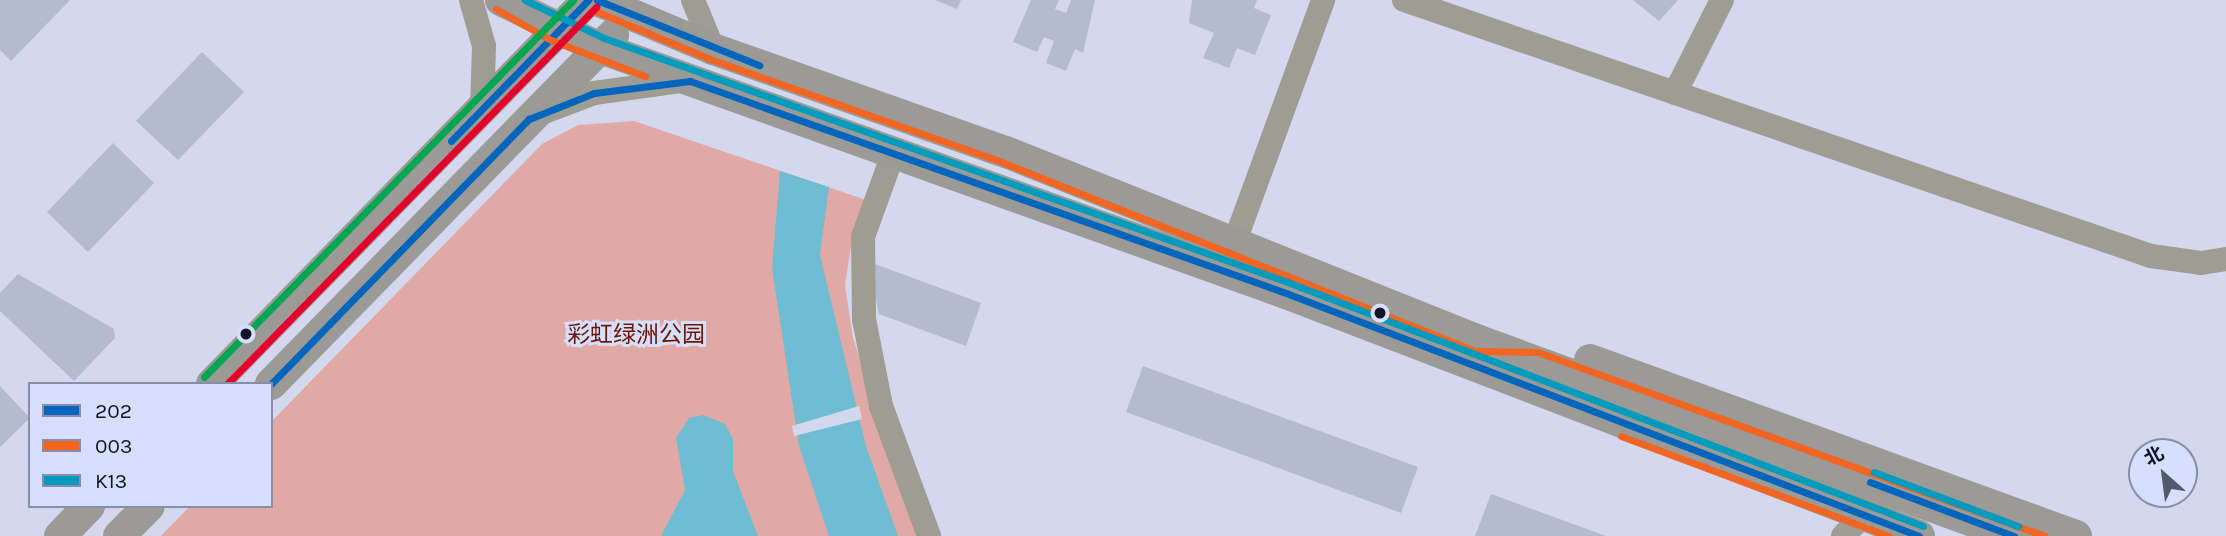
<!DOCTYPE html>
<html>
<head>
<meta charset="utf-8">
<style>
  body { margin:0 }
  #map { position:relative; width:2226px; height:536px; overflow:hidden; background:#d3d8ee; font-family:Karla,"Noto Sans SC",sans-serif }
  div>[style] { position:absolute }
  .green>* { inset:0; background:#e1a9a5 }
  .water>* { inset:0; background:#6fbcd3 }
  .pier>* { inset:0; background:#d3d8ee }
  .building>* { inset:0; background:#b3bbcd }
  .minor>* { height:24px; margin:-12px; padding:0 12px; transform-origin:12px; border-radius:12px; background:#9f9c93 }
  .major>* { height:32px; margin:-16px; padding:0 16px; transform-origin:16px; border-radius:16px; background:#9b9a97 }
  .bus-1>* { height:7px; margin:-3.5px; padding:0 3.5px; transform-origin:3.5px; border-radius:3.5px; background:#0065bd }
  .bus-2>* { height:7px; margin:-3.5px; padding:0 3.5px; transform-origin:3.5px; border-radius:3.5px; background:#f26522 }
  .bus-3>* { height:7px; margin:-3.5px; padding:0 3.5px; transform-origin:3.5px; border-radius:3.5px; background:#029abd }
  .bus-4>* { height:7px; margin:-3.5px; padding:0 3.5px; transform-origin:3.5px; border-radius:3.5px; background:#e4002b }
  .bus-5>* { height:7px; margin:-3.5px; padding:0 3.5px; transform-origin:3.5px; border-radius:3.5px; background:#00a651 }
  .dots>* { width:19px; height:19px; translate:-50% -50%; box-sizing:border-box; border:4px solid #d7dffe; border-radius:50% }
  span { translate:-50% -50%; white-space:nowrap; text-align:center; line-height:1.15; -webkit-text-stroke:6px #d7dffe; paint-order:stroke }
  .park-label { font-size:23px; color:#6a1702 }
  .legend { position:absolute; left:28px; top:382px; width:245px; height:126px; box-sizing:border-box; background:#d7dffe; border:2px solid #888ea8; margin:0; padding:9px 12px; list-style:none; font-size:21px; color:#111426 }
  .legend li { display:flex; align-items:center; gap:14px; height:35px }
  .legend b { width:35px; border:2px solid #888ea8 }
  .north { position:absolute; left:2128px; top:438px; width:70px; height:70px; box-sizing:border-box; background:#d7dffe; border:2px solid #888ea8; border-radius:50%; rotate:332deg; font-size:19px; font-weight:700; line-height:28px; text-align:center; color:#111426 }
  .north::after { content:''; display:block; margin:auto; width:24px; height:32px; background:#55596c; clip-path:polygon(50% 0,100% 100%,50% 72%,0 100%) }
</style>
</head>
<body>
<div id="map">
  <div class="green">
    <i style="clip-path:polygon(634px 121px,869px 201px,852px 240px,845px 285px,853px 338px,919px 536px,161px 536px,190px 506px,271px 506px,271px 422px,542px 144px,578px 125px)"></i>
  </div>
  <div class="water">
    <i style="clip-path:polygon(780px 171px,829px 187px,820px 255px,866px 446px,898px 536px,829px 536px,799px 446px,772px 268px)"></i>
    <i style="clip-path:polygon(703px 415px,725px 424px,733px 439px,733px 471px,758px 536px,661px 536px,685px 490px,676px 438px,689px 418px)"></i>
  </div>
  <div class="pier">
    <i style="clip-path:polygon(859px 406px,862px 419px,794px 436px,792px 426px)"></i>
  </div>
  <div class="building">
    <i style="clip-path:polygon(0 0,70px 0,11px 61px,0 50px)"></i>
    <i style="clip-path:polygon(935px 0,961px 0,957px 9px)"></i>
    <i style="clip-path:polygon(1031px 0,1059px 0,1055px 9px,1066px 13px,1071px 0,1095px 0,1083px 53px,1075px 49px,1066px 71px,1046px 63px,1054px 41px,1044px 37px,1037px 52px,1013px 42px)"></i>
    <i style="clip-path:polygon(1192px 0,1257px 0,1254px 8px,1271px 15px,1255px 55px,1237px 48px,1229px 68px,1203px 58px,1214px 33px,1189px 23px)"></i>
    <i style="clip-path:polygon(1633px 0,1678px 0,1659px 21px)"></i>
    <i style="clip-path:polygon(202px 52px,244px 92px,178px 160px,136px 121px)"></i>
    <i style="clip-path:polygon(113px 143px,154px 183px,88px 252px,47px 212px)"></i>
    <i style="clip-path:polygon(875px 264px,981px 303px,966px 346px,879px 314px,871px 275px)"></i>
    <i style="clip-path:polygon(18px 274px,114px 329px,115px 338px,74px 381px,0 311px,0 293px)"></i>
    <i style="clip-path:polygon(1143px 366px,1418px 467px,1401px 513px,1126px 412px)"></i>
    <i style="clip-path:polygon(0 386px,30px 418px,0 447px)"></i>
    <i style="clip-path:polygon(1491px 494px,1606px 536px,1475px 536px)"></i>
  </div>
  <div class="minor">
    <i style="left:471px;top:0;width:48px;rotate:74.2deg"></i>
    <i style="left:484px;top:46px;width:63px;rotate:91.8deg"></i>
    <i style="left:693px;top:0;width:53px;rotate:67.8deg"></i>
    <i style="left:1404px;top:0;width:790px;rotate:18.92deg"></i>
    <i style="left:2151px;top:256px;width:50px;rotate:8deg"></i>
    <i style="left:2201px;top:263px;width:25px;rotate:-9deg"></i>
    <i style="left:1675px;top:93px;width:104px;rotate:-63.2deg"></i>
    <i style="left:539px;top:114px;width:59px;rotate:-20.9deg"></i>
    <i style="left:594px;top:93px;width:87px;rotate:-7.9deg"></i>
    <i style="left:893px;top:154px;width:88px;rotate:109.9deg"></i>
    <i style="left:863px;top:237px;width:82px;rotate:89.3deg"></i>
    <i style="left:864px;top:319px;width:89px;rotate:78.9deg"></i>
    <i style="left:881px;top:406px;width:139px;rotate:69.7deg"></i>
    <i style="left:1235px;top:241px;width:257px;rotate:-69.9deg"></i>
    <i style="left:1843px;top:536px;width:25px;rotate:-45deg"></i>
  </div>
  <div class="major">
    <i style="left:501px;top:0;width:110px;rotate:25.9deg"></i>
    <i style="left:600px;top:48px;width:728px;rotate:19.65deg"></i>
    <i style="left:1286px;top:293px;width:678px;rotate:21deg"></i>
    <i style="left:597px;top:0;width:126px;rotate:22.9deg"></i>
    <i style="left:713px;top:49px;width:311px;rotate:19.4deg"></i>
    <i style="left:1006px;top:152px;width:509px;rotate:21.78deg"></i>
    <i style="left:1479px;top:341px;width:569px;rotate:20.03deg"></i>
    <i style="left:1590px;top:360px;width:517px;rotate:19.91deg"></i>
    <i style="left:212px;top:384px;width:537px;rotate:-45.6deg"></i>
    <i style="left:271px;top:384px;width:489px;rotate:-45.6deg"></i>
    <i style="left:60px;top:536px;width:42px;rotate:-46deg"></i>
    <i style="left:119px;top:536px;width:42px;rotate:-45deg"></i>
  </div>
  <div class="bus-1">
    <i style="left:597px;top:0;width:175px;rotate:21.9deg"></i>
    <i style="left:451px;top:141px;width:197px;rotate:-45.8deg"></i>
    <i style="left:271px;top:384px;width:370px;rotate:-45.8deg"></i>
    <i style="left:529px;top:119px;width:70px;rotate:-21.8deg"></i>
    <i style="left:594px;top:93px;width:97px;rotate:-7.1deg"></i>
    <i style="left:690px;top:81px;width:633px;rotate:19.58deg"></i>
    <i style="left:1286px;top:293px;width:678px;rotate:21deg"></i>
    <i style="left:1870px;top:482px;width:154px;rotate:20.6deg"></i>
  </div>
  <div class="bus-2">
    <i style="left:496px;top:9px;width:63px;rotate:29.4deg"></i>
    <i style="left:551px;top:40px;width:101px;rotate:21deg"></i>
    <i style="left:593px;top:10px;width:127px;rotate:22.7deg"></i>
    <i style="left:710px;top:59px;width:310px;rotate:19.4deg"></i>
    <i style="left:1002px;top:162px;width:509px;rotate:21.78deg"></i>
    <i style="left:1475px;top:351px;width:63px;rotate:0.9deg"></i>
    <i style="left:1538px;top:352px;width:539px;rotate:19.95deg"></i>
    <i style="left:1621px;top:436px;width:286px;rotate:20.5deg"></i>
  </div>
  <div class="bus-3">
    <i style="left:525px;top:0;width:88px;rotate:25.7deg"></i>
    <i style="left:604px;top:38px;width:728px;rotate:19.65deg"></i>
    <i style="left:1290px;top:283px;width:678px;rotate:21deg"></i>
    <i style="left:1874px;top:472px;width:154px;rotate:20.6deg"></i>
  </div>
  <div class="bus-4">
    <i style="left:227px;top:384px;width:528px;rotate:-45.61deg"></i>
  </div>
  <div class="bus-5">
    <i style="left:204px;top:377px;width:528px;rotate:-45.61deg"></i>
  </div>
  <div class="dots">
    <i style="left:1380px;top:313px;background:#111426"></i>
    <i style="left:246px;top:334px;background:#111426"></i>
  </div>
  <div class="park-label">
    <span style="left:636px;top:335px">彩虹绿洲公园</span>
  </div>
  <ul class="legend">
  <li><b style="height:9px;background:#0065bd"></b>202</li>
  <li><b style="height:9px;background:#f26522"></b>003</li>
  <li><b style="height:9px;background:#029abd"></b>K13</li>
  </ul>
  <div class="north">北</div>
</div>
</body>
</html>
